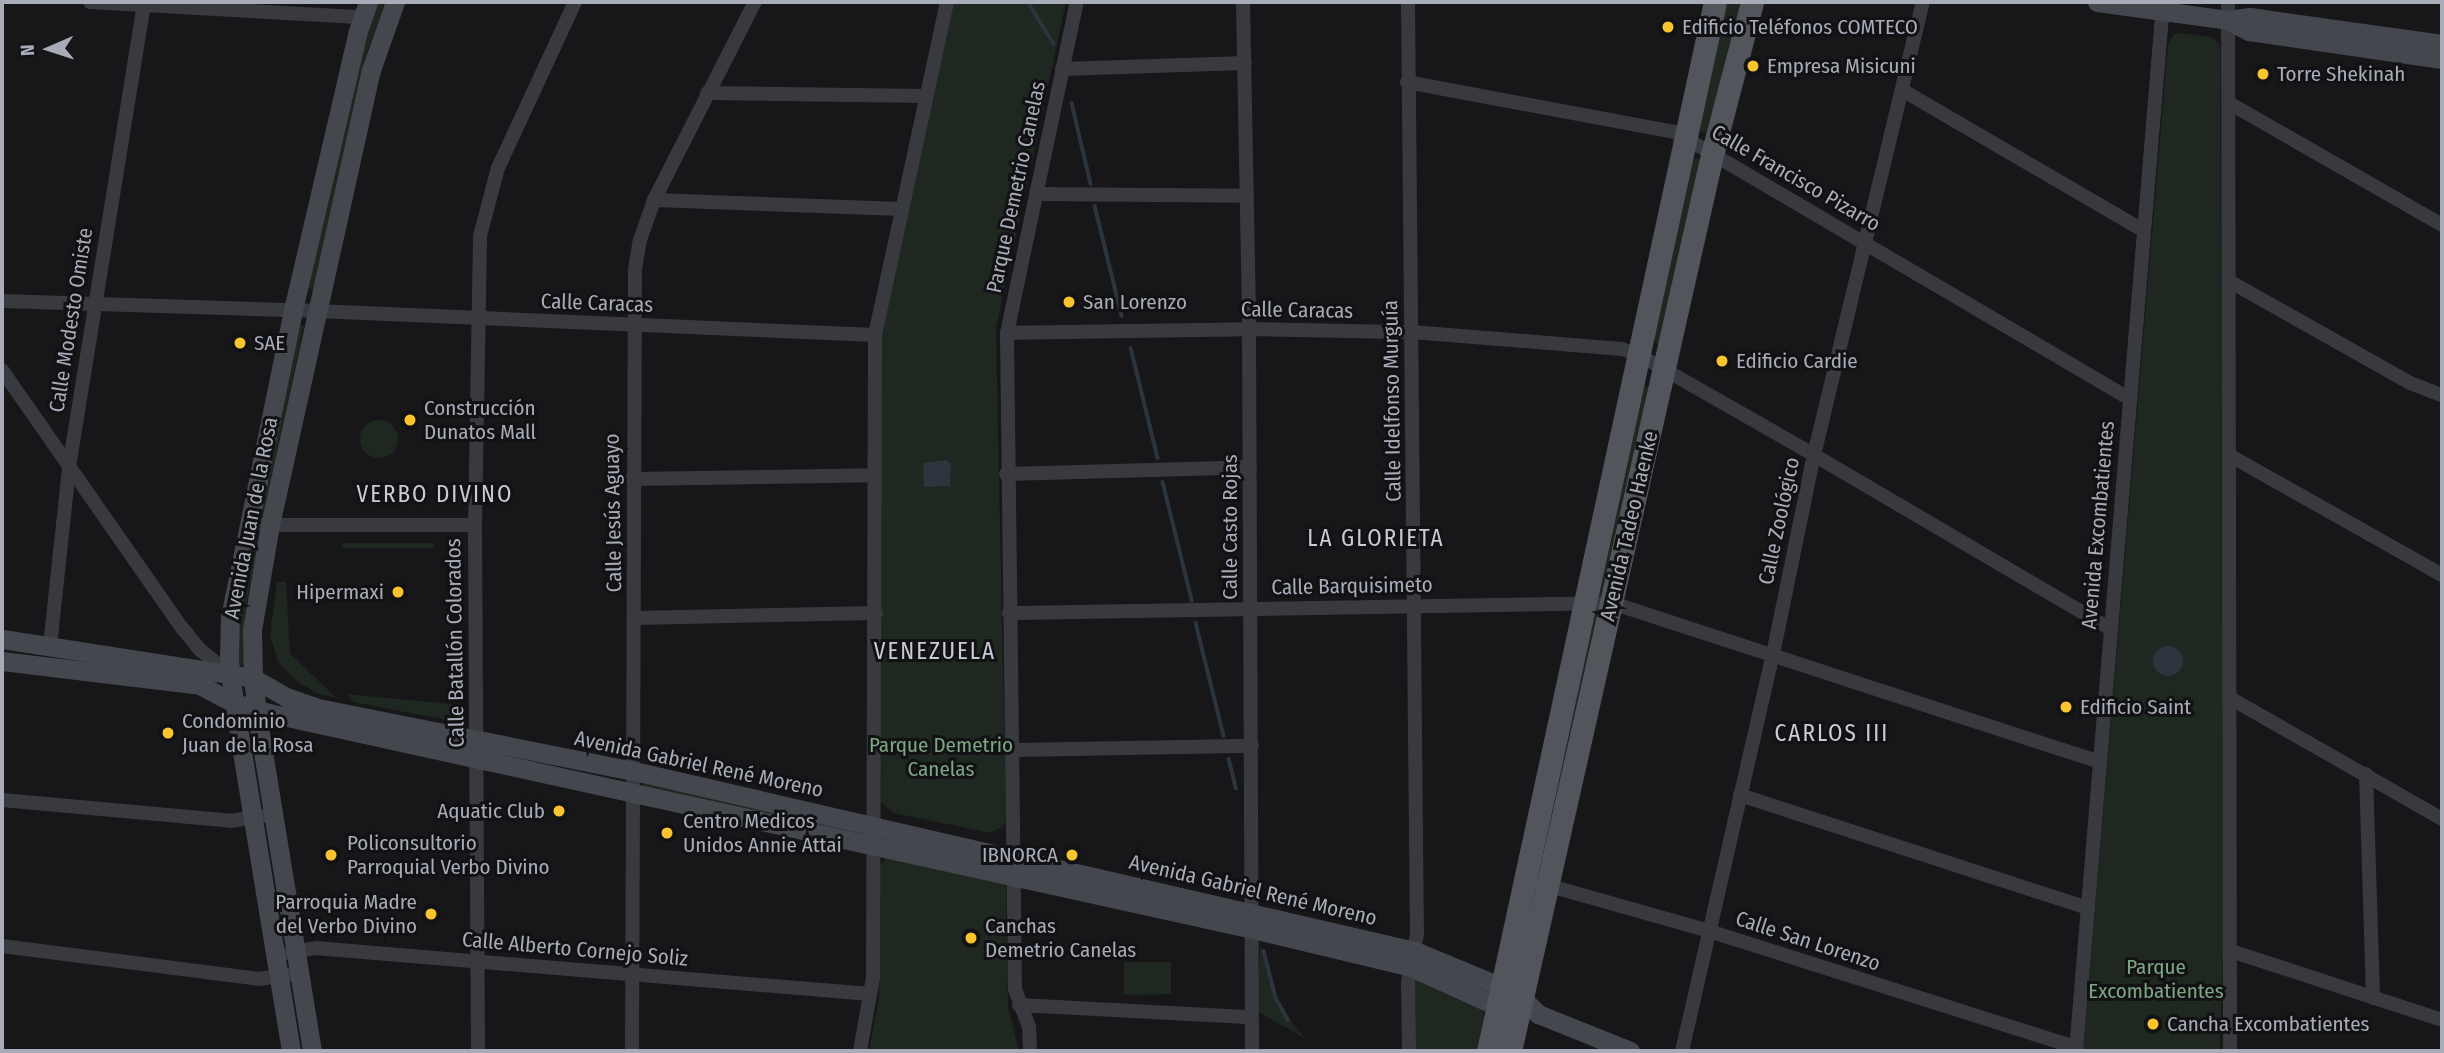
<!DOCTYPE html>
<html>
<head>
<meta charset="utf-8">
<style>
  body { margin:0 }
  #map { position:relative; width:2444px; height:1053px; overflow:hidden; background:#171719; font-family:"Fira Sans Condensed",sans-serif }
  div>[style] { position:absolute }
  .green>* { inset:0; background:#1e2720 }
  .round { border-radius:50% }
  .water>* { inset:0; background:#2c343d }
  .stream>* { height:3.5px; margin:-1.75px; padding:0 1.75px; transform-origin:1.75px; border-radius:1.75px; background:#2c343d }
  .street>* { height:14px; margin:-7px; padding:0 7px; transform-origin:7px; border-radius:7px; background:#393a40 }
  .secondary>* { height:19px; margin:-9.5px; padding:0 9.5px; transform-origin:9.5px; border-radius:9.5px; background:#45474e }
  .primary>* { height:23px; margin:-11.5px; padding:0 11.5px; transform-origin:11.5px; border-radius:11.5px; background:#53555d }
  .dots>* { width:19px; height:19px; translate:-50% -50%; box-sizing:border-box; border:4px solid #121214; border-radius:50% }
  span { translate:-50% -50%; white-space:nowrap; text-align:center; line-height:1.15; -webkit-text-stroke:6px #121214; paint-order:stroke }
  .poi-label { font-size:21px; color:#a8acb9 }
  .left { translate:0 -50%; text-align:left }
  .right { translate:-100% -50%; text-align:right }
  .street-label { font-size:21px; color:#a8acb9 }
  .park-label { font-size:21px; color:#7ea584 }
  .neighbourhood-label { font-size:23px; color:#c9ccd5; letter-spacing:2px }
  .frame { position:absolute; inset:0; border:4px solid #a8acb9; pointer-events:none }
  .north { position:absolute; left:14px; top:14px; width:70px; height:70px; -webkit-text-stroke:5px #121214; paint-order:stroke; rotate:267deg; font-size:19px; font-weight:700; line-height:28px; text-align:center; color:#a8acb9 }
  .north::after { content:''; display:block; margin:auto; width:24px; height:32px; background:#a8acb9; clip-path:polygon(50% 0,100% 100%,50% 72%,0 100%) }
</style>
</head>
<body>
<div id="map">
  <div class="green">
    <i style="clip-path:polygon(378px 2px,385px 2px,365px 58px,314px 290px,308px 288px,358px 63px)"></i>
    <i style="clip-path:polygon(950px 2px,1066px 2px,996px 328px,1006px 821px,1002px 827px,990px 833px,894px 813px,880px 802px,881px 338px)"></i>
    <i style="clip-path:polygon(1724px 2px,1744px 2px,1706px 133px,1702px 133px,1698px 130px)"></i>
    <i style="clip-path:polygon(2180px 33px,2211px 37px,2219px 43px,2220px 49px,2223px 949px,2220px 1051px,2083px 1051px,2168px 45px,2174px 34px)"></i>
    <i style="clip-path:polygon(1697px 158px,1700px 160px,1661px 344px,1657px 344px,1652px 337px,1692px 159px)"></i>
    <i style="clip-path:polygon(300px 325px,304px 326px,263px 516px,259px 515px)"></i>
    <i style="clip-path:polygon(1641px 384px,1650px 388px,1604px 595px,1600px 596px,1596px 593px)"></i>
    <i class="round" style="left:360px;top:420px;width:38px;height:38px"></i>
    <i style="clip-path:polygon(253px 538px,259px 540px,247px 600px,245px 665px,239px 665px,241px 600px)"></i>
    <i style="clip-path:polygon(343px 543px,434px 543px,434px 548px,342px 548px)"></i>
    <i style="clip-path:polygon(277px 582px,286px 582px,290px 653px,336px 698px,316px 693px,298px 682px,278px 662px,270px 635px)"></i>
    <i style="clip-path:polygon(1594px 615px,1597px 615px,1542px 868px,1536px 867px)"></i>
    <i style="clip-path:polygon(346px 694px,451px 704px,452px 721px,353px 702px)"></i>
    <i style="clip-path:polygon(643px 781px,851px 827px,851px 833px,643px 787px)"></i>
    <i style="clip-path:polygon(886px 858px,1006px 884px,1008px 1007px,1019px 1051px,869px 1051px,879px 997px,880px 866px)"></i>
    <i style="clip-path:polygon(1260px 945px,1280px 1008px,1306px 1039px,1257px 1011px)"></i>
    <i style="clip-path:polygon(1124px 962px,1171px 962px,1171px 994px,1124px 995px)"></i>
    <i style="clip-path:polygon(1418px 979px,1482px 1007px,1484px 1014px,1478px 1051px,1415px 1051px,1415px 981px)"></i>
  </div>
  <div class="water">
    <i style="clip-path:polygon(946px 460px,951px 464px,950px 486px,924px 487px,923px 463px)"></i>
    <i class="round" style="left:2153px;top:646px;width:30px;height:30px"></i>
  </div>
  <div class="stream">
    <i style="left:1028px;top:2px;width:49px;rotate:58.2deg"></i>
    <i style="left:1072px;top:103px;width:83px;rotate:76.8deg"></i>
    <i style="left:1095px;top:206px;width:113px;rotate:76.2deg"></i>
    <i style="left:1131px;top:348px;width:113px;rotate:76.2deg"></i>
    <i style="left:1163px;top:482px;width:122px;rotate:76.2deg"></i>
    <i style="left:1196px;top:623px;width:116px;rotate:76.1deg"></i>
    <i style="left:1229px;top:759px;width:30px;rotate:76deg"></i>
    <i style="left:1264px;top:951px;width:49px;rotate:75.7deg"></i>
    <i style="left:1276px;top:998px;width:25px;rotate:61deg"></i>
  </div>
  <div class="street">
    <i style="left:90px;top:2px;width:272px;rotate:3.2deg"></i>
    <i style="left:1243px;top:2px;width:327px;rotate:88.9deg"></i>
    <i style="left:1249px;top:329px;width:722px;rotate:89.76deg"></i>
    <i style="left:1408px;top:2px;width:932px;rotate:89.45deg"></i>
    <i style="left:1417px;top:934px;width:49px;rotate:100.6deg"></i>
    <i style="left:1408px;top:982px;width:69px;rotate:89.2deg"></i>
    <i style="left:2228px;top:2px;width:1049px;rotate:89.89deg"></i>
    <i style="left:1062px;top:69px;width:183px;rotate:-1.9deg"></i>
    <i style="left:1407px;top:82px;width:273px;rotate:10.6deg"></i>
    <i style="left:1675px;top:132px;width:528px;rotate:30.4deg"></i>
    <i style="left:1902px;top:90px;width:280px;rotate:30.2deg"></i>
    <i style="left:707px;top:93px;width:218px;rotate:0.8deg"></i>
    <i style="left:2229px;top:103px;width:245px;rotate:29.8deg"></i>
    <i style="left:1036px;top:194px;width:211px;rotate:0.5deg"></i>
    <i style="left:654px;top:200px;width:248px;rotate:2.1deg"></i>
    <i style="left:2229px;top:281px;width:208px;rotate:29.4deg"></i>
    <i style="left:2410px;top:383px;width:34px;rotate:21deg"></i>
    <i style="left:2px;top:301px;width:291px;rotate:1.8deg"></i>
    <i style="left:293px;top:310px;width:583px;rotate:2.46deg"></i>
    <i style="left:1007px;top:333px;width:242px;rotate:-0.9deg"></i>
    <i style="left:1249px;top:329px;width:163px;rotate:1.1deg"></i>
    <i style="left:1412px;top:332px;width:211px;rotate:4.6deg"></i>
    <i style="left:1622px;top:349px;width:18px;rotate:19deg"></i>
    <i style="left:1639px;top:355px;width:202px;rotate:29.7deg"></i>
    <i style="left:1814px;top:455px;width:344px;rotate:30.4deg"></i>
    <i style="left:2px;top:370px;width:316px;rotate:55.1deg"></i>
    <i style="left:183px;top:629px;width:26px;rotate:51deg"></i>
    <i style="left:199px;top:649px;width:38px;rotate:39deg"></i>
    <i style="left:2229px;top:455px;width:244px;rotate:29.4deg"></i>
    <i style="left:1006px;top:474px;width:244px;rotate:-1.6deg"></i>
    <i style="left:632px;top:479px;width:243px;rotate:-0.9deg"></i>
    <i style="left:263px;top:525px;width:212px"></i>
    <i style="left:1009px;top:613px;width:603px;rotate:-0.95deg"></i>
    <i style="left:1612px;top:603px;width:513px;rotate:18.05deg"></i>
    <i style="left:635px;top:618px;width:241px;rotate:-1.2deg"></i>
    <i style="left:50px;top:646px;width:180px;rotate:-83.9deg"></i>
    <i style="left:69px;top:467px;width:471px;rotate:-80.8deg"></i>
    <i style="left:2230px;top:698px;width:244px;rotate:29.7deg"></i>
    <i style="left:1013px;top:750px;width:239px;rotate:-1deg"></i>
    <i style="left:2366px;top:774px;width:224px;rotate:88.2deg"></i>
    <i style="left:1740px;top:795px;width:366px;rotate:18deg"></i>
    <i style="left:2px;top:800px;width:230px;rotate:5.2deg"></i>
    <i style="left:231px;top:821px;width:44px;rotate:-9.2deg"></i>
    <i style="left:1543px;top:884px;width:173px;rotate:15.8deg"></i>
    <i style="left:1709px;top:931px;width:386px;rotate:17.6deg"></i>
    <i style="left:2px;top:946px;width:259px;rotate:7.3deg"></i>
    <i style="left:259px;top:979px;width:41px;rotate:-8.3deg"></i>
    <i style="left:2231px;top:951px;width:222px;rotate:18.1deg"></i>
    <i style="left:289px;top:953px;width:26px;rotate:-11deg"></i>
    <i style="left:315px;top:948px;width:557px;rotate:4.74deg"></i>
    <i style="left:1019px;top:1005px;width:232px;rotate:3deg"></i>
    <i style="left:478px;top:1051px;width:526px;rotate:-90.33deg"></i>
    <i style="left:475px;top:525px;width:289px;rotate:-89deg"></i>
    <i style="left:480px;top:236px;width:70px;rotate:-75.2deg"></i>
    <i style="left:498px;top:168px;width:183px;rotate:-65.1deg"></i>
    <i style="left:632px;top:1051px;width:781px;rotate:-89.78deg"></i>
    <i style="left:635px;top:270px;width:30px;rotate:-81deg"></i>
    <i style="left:640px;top:240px;width:42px;rotate:-70.7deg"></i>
    <i style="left:654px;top:200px;width:222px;rotate:-63deg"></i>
    <i style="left:860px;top:1051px;width:75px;rotate:-80deg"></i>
    <i style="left:873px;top:977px;width:642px;rotate:-89.82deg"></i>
    <i style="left:875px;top:335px;width:341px;rotate:-77.8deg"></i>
    <i style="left:1030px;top:1051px;width:24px;rotate:-92deg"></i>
    <i style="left:1029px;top:1027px;width:40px;rotate:-110.2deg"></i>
    <i style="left:1015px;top:989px;width:656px;rotate:-90.7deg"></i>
    <i style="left:1007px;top:333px;width:338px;rotate:-78.1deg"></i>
    <i style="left:1682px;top:1051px;width:407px;rotate:-77.1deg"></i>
    <i style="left:1773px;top:654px;width:203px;rotate:-78.4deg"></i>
    <i style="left:1814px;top:455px;width:466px;rotate:-76.5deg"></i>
    <i style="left:2076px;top:1051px;width:1052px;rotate:-85.25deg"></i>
  </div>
  <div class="secondary">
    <i style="left:2097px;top:2px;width:132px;rotate:7.8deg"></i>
    <i style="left:2228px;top:20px;width:24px;rotate:28deg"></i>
    <i style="left:2249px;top:31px;width:195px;rotate:8.3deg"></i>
    <i style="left:2228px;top:20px;width:22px;rotate:-8deg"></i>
    <i style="left:2250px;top:17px;width:194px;rotate:8deg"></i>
    <i style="left:2px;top:639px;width:254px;rotate:8.8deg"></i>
    <i style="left:253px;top:678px;width:38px;rotate:30deg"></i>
    <i style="left:286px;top:697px;width:34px;rotate:19deg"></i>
    <i style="left:318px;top:708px;width:322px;rotate:11.3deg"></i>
    <i style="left:634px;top:771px;width:801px;rotate:12.98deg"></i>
    <i style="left:1415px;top:951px;width:94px;rotate:22.5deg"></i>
    <i style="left:1502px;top:987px;width:23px;rotate:29deg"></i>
    <i style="left:1522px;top:998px;width:23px;rotate:45deg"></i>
    <i style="left:1538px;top:1014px;width:99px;rotate:21.9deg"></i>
    <i style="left:2px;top:661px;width:199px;rotate:6.9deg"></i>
    <i style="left:200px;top:685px;width:38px;rotate:28deg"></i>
    <i style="left:234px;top:703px;width:36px;rotate:16deg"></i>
    <i style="left:269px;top:713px;width:1007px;rotate:12.38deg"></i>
    <i style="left:1253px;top:929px;width:163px;rotate:13.5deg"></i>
    <i style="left:1411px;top:967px;width:109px;rotate:24.4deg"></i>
    <i style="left:291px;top:1051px;width:353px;rotate:-99.3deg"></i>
    <i style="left:234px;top:703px;width:42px;rotate:-96.8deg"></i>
    <i style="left:229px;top:661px;width:44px;rotate:-88.7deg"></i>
    <i style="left:230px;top:617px;width:313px;rotate:-78.4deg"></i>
    <i style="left:293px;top:310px;width:283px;rotate:-76.9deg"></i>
    <i style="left:357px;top:34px;width:34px;rotate:-71deg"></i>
    <i style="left:312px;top:1051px;width:335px;rotate:-99.3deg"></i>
    <i style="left:258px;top:720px;width:42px;rotate:-96.8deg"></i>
    <i style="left:253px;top:678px;width:48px;rotate:-91.2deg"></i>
    <i style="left:252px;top:630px;width:107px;rotate:-80.3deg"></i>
    <i style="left:270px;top:525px;width:466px;rotate:-77.5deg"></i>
    <i style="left:371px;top:70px;width:72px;rotate:-70.6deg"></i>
  </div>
  <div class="primary">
    <i style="left:1488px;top:1051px;width:1073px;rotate:-77.79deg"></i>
    <i style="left:1510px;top:1051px;width:918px;rotate:-77.3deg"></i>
    <i style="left:1712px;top:155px;width:158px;rotate:-75.3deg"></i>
  </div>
  <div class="dots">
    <i style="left:1668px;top:27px;background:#fac42e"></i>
    <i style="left:1753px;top:66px;background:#fac42e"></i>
    <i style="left:2263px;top:74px;background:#fac42e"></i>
    <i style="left:1069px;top:302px;background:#fac42e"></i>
    <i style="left:240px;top:343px;background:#fac42e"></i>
    <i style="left:1722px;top:361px;background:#fac42e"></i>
    <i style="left:410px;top:420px;background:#fac42e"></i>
    <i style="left:398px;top:592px;background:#fac42e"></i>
    <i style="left:2066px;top:707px;background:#fac42e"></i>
    <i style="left:168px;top:733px;background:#fac42e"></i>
    <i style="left:559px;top:811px;background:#fac42e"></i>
    <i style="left:667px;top:833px;background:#fac42e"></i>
    <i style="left:331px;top:855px;background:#fac42e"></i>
    <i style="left:1072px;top:855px;background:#fac42e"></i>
    <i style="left:431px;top:914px;background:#fac42e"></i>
    <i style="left:971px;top:938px;background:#fac42e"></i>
    <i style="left:2153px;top:1024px;background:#fac42e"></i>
  </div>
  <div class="poi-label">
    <span class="left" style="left:1682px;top:27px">Edificio Teléfonos COMTECO</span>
    <span class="left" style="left:1767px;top:66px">Empresa Misicuni</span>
    <span class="left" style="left:2277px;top:74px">Torre Shekinah</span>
    <span class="left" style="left:1083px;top:302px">San Lorenzo</span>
    <span class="left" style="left:254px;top:343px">SAE</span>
    <span class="left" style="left:1736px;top:361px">Edificio Cardie</span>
    <span class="left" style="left:424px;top:420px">Construcción<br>Dunatos Mall</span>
    <span class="right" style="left:384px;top:592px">Hipermaxi</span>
    <span class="left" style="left:2080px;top:707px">Edificio Saint</span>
    <span class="left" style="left:182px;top:733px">Condominio<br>Juan de la Rosa</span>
    <span class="right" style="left:545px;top:811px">Aquatic Club</span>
    <span class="left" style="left:683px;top:833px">Centro Medicos<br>Unidos Annie Attai</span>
    <span class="left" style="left:347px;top:855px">Policonsultorio<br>Parroquial Verbo Divino</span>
    <span class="right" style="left:1058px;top:855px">IBNORCA</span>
    <span class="right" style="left:417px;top:914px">Parroquia Madre<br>del Verbo Divino</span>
    <span class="left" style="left:985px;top:938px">Canchas<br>Demetrio Canelas</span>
    <span class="left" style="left:2167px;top:1024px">Cancha Excombatientes</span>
  </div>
  <div class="street-label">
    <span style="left:1796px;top:178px;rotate:30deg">Calle Francisco Pizarro</span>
    <span style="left:1016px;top:187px;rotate:-78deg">Parque Demetrio Canelas</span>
    <span style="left:597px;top:303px;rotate:2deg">Calle Caracas</span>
    <span style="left:1297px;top:310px;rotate:1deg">Calle Caracas</span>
    <span style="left:71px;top:320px;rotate:-81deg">Calle Modesto Omiste</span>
    <span style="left:1392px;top:401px;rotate:-91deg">Calle Idelfonso Murguía</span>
    <span style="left:613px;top:513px;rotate:-91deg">Calle Jesús Aguayo</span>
    <span style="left:251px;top:518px;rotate:-79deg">Avenida Juan de la Rosa</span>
    <span style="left:1779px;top:521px;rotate:-78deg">Calle Zoológico</span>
    <span style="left:2098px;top:525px;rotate:-85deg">Avenida Excombatientes</span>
    <span style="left:1629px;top:526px;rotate:-77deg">Avenida Tadeo Haenke</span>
    <span style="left:1230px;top:527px;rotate:-90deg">Calle Casto Rojas</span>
    <span style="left:1352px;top:586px;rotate:-1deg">Calle Barquisimeto</span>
    <span style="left:455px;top:643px;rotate:-91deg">Calle Batallón Colorados</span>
    <span style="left:699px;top:764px;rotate:12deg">Avenida Gabriel René Moreno</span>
    <span style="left:1253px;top:890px;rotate:13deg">Avenida Gabriel René Moreno</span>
    <span style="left:1808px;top:941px;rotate:18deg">Calle San Lorenzo</span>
    <span style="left:575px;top:949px;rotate:5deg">Calle Alberto Cornejo Soliz</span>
  </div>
  <div class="park-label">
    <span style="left:941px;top:757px">Parque Demetrio<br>Canelas</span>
    <span style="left:2156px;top:979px">Parque<br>Excombatientes</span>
  </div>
  <div class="neighbourhood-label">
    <span style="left:435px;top:494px">VERBO DIVINO</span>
    <span style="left:1376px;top:538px">LA GLORIETA</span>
    <span style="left:935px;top:651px">VENEZUELA</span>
    <span style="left:1832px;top:733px">CARLOS III</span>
  </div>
  <div class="frame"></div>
  <div class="north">N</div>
</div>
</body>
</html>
